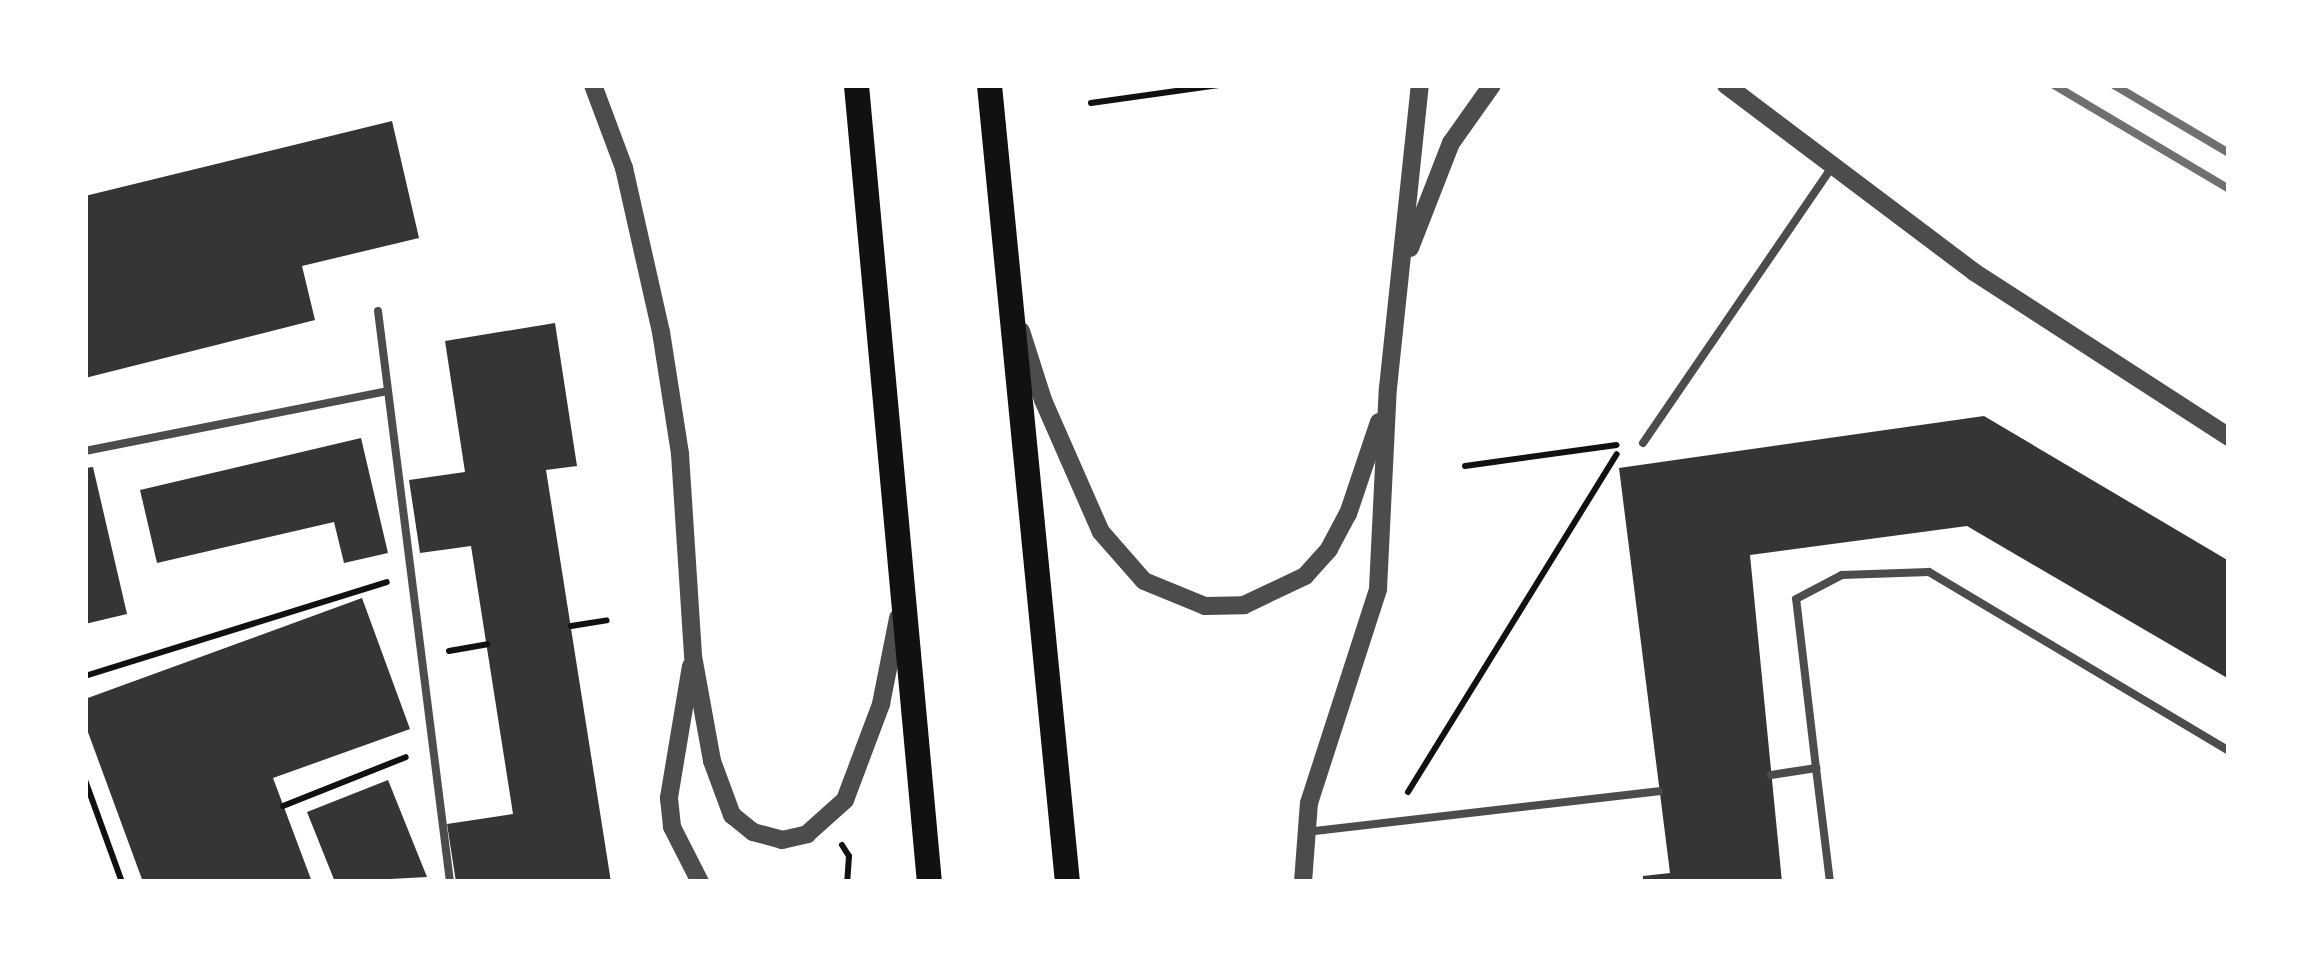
<!DOCTYPE html>
<html>
<head>
<meta charset="utf-8">
<style>
  body { margin:0 }
  #map { position:relative; width:2314px; height:967px; overflow:hidden; background:#fff; font-family:"IBM Plex Sans",sans-serif }
  div>[style] { position:absolute }
  .building>* { inset:0; background:#353535 }
  .path>* { height:6px; margin:-3px; padding:0 3px; transform-origin:3px; border-radius:3px; background:#111 }
  .service>* { height:8px; margin:-4px; padding:0 4px; transform-origin:4px; border-radius:4px; background:#4c4c4c }
  .tertiary>* { height:18px; margin:-9px; padding:0 9px; transform-origin:9px; border-radius:9px; background:#4c4c4c }
  .primary>* { height:25px; margin:-12.5px; padding:0 12.5px; transform-origin:12.5px; border-radius:12.5px; background:#111 }
  .rail>* { height:8px; margin:-4px; padding:0 4px; transform-origin:4px; border-radius:4px; background:#707070 }
  span { translate:-50% -50%; white-space:nowrap; text-align:center; line-height:1.15; -webkit-text-stroke:8px #fff; paint-order:stroke }
  .frame { position:absolute; inset:0; border:88px solid #fff; pointer-events:none }
</style>
</head>
<body>
<div id="map">
  <div class="building">
    <i style="clip-path:polygon(392px 121px,419px 238px,302px 266px,315px 320px,85px 378px,85px 196px)"></i>
    <i style="clip-path:polygon(555px 323px,577px 466px,546px 470px,611px 882px,456px 882px,447px 824px,513px 814px,471px 546px,420px 553px,409px 480px,465px 472px,445px 341px)"></i>
    <i style="clip-path:polygon(1984px 416px,2229px 561px,2229px 679px,1967px 526px,1750px 555px,1782px 882px,1643px 882px,1643px 876px,1670px 873px,1619px 468px)"></i>
    <i style="clip-path:polygon(361px 438px,388px 553px,344px 563px,334px 522px,157px 563px,140px 490px)"></i>
    <i style="clip-path:polygon(93px 467px,127px 614px,85px 624px,85px 468px)"></i>
    <i style="clip-path:polygon(362px 598px,410px 729px,273px 778px,312px 882px,143px 882px,85px 724px,85px 699px)"></i>
    <i style="clip-path:polygon(388px 780px,427px 877px,335px 882px,307px 812px)"></i>
  </div>
  <div class="path">
    <i style="left:1091px;top:103px;width:129px;rotate:-8deg"></i>
    <i style="left:1465px;top:466px;width:153px;rotate:-7.9deg"></i>
    <i style="left:571px;top:626px;width:36px;rotate:-9deg"></i>
    <i style="left:449px;top:651px;width:39px;rotate:-10deg"></i>
    <i style="left:85px;top:676px;width:316px;rotate:-17.3deg"></i>
    <i style="left:85px;top:780px;width:109px;rotate:70.1deg"></i>
    <i style="left:1408px;top:792px;width:397px;rotate:-58.3deg"></i>
    <i style="left:283px;top:806px;width:132px;rotate:-21.7deg"></i>
    <i style="left:842px;top:845px;width:13px;rotate:58deg"></i>
    <i style="left:849px;top:856px;width:26px;rotate:94deg"></i>
  </div>
  <div class="service">
    <i style="left:378px;top:311px;width:576px;rotate:82.81deg"></i>
    <i style="left:1643px;top:443px;width:336px;rotate:-55.6deg"></i>
    <i style="left:85px;top:451px;width:308px;rotate:-11.2deg"></i>
    <i style="left:1816px;top:768px;width:170px;rotate:-96.7deg"></i>
    <i style="left:1796px;top:599px;width:52px;rotate:-27.6deg"></i>
    <i style="left:1842px;top:575px;width:87px;rotate:-2deg"></i>
    <i style="left:1929px;top:572px;width:349px;rotate:30.8deg"></i>
    <i style="left:1771px;top:775px;width:46px;rotate:-8.8deg"></i>
    <i style="left:1816px;top:768px;width:115px;rotate:83deg"></i>
    <i style="left:1306px;top:832px;width:355px;rotate:-6.6deg"></i>
  </div>
  <div class="tertiary">
    <i style="left:593px;top:85px;width:89px;rotate:69.5deg"></i>
    <i style="left:624px;top:168px;width:168px;rotate:77.3deg"></i>
    <i style="left:661px;top:332px;width:123px;rotate:81.1deg"></i>
    <i style="left:680px;top:454px;width:202px;rotate:86.3deg"></i>
    <i style="left:693px;top:656px;width:107px;rotate:79.7deg"></i>
    <i style="left:712px;top:761px;width:58px;rotate:69.7deg"></i>
    <i style="left:732px;top:815px;width:27px;rotate:39deg"></i>
    <i style="left:753px;top:832px;width:30px;rotate:15deg"></i>
    <i style="left:782px;top:840px;width:26px;rotate:-13deg"></i>
    <i style="left:807px;top:834px;width:51px;rotate:-41.8deg"></i>
    <i style="left:845px;top:800px;width:103px;rotate:-69.4deg"></i>
    <i style="left:881px;top:704px;width:88px;rotate:-78.8deg"></i>
    <i style="left:1726px;top:85px;width:311px;rotate:37deg"></i>
    <i style="left:1974px;top:272px;width:304px;rotate:32.9deg"></i>
    <i style="left:1410px;top:248px;width:113px;rotate:-68.7deg"></i>
    <i style="left:1451px;top:143px;width:71px;rotate:-54.7deg"></i>
    <i style="left:1021px;top:331px;width:72px;rotate:72.3deg"></i>
    <i style="left:1043px;top:400px;width:144px;rotate:66.3deg"></i>
    <i style="left:1101px;top:532px;width:65px;rotate:48.7deg"></i>
    <i style="left:1144px;top:581px;width:66px;rotate:22.3deg"></i>
    <i style="left:1205px;top:606px;width:39px;rotate:-1deg"></i>
    <i style="left:1244px;top:605px;width:68px;rotate:-25.4deg"></i>
    <i style="left:1305px;top:576px;width:36px;rotate:-48deg"></i>
    <i style="left:1329px;top:549px;width:40px;rotate:-62deg"></i>
    <i style="left:1348px;top:514px;width:97px;rotate:-71.4deg"></i>
    <i style="left:691px;top:666px;width:134px;rotate:99.5deg"></i>
    <i style="left:669px;top:798px;width:29px;rotate:84deg"></i>
    <i style="left:672px;top:827px;width:62px;rotate:63deg"></i>
    <i style="left:1303px;top:882px;width:79px;rotate:-85.7deg"></i>
    <i style="left:1309px;top:803px;width:225px;rotate:-72.1deg"></i>
    <i style="left:1378px;top:589px;width:201px;rotate:-87.2deg"></i>
    <i style="left:1388px;top:388px;width:305px;rotate:-84deg"></i>
  </div>
  <div class="primary">
    <i style="left:856px;top:85px;width:800px;rotate:84.77deg"></i>
    <i style="left:989px;top:85px;width:801px;rotate:84.41deg"></i>
  </div>
  <div class="rail">
    <i style="left:2054px;top:85px;width:204px;rotate:30.7deg"></i>
    <i style="left:2114px;top:85px;width:134px;rotate:30.6deg"></i>
  </div>
  <div class="frame"></div>
</div>
</body>
</html>
